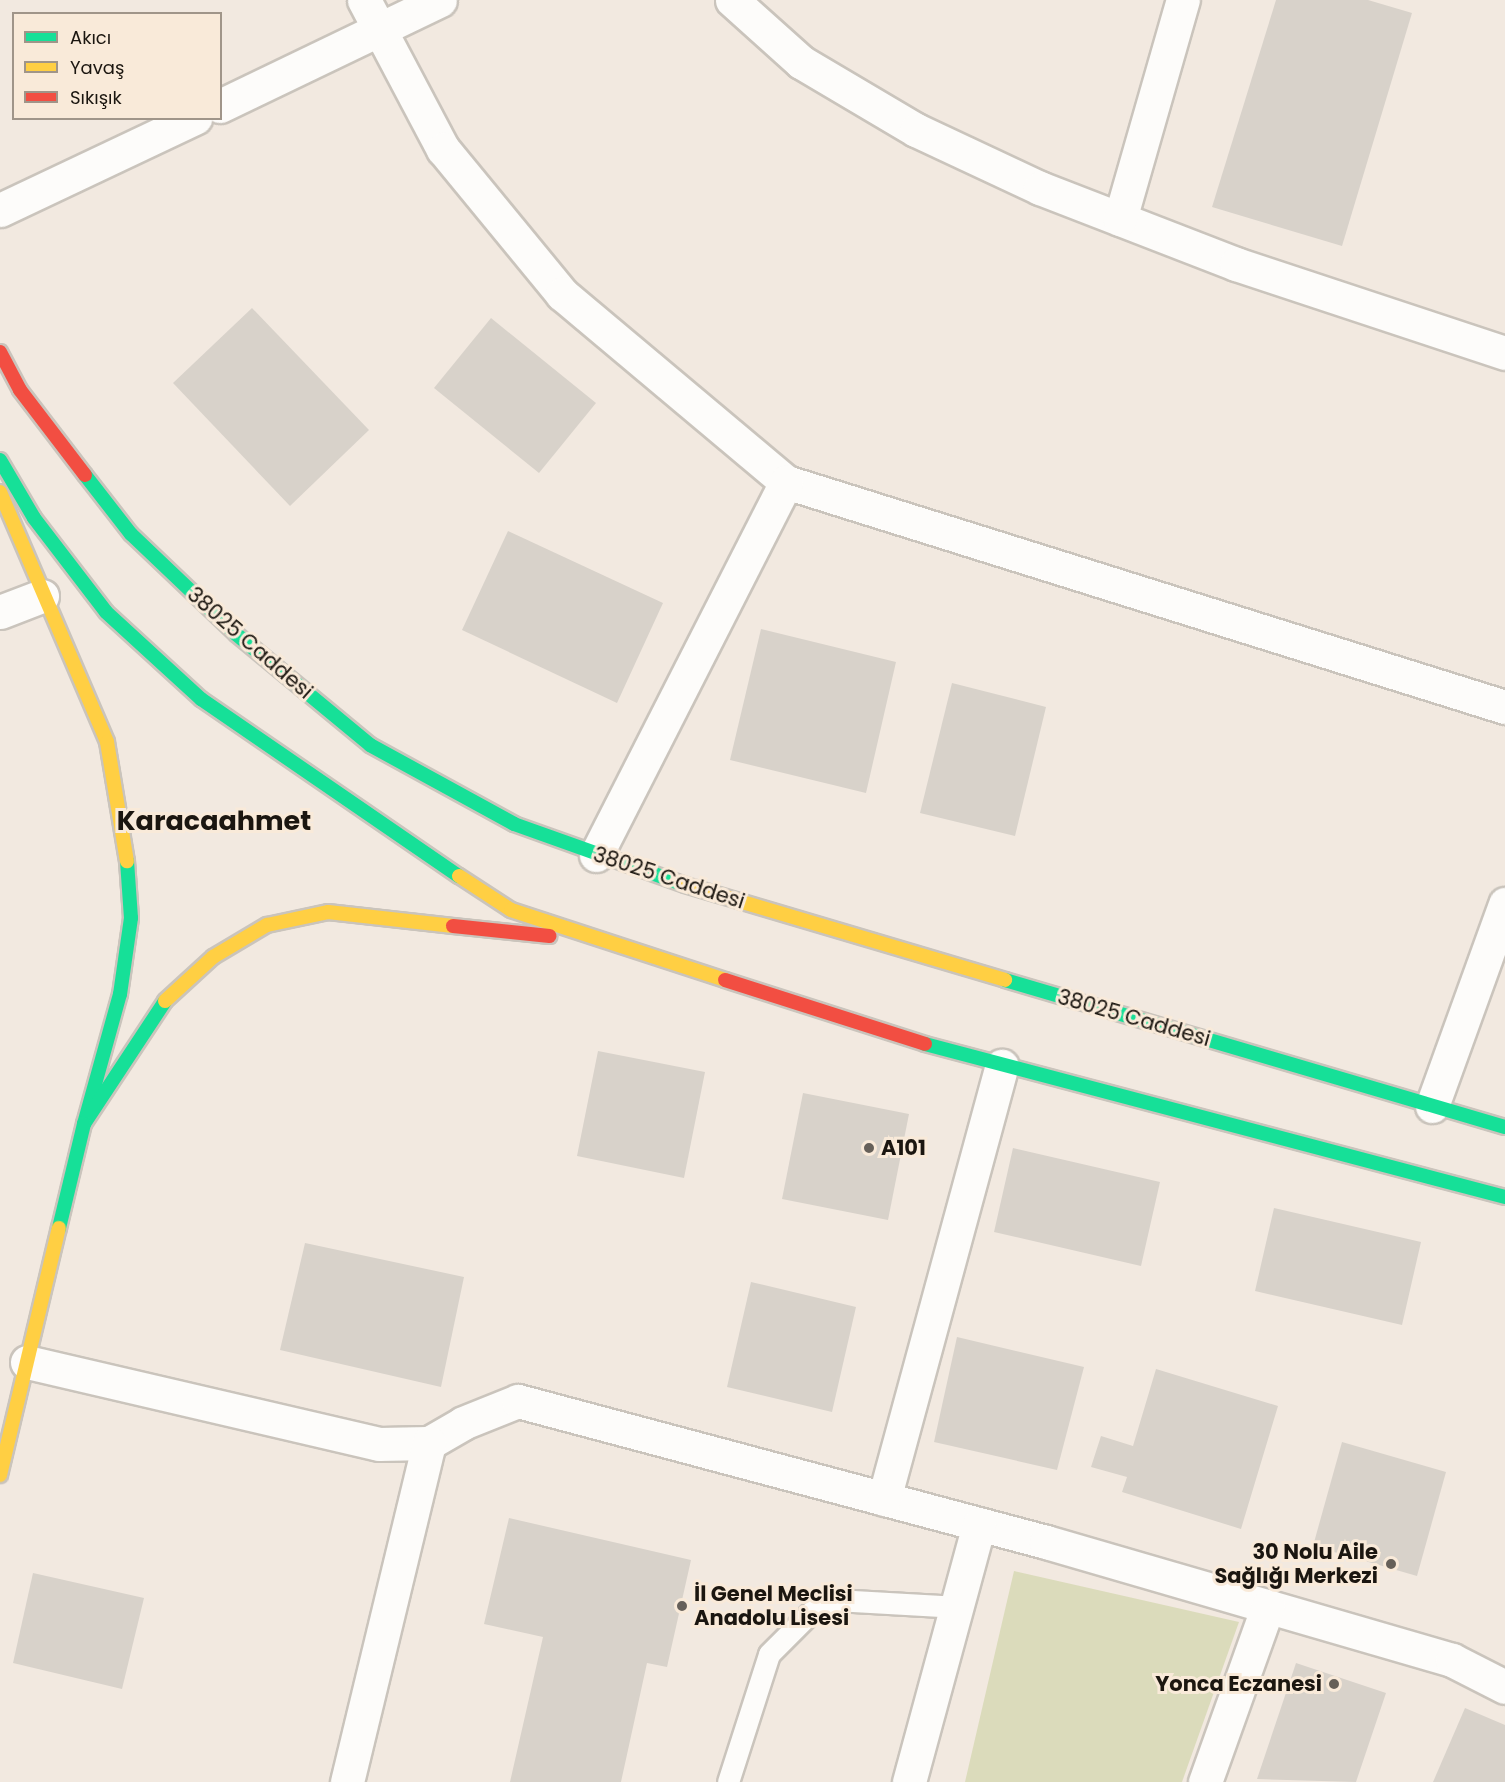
<!DOCTYPE html>
<html>
<head>
<meta charset="utf-8">
<style>
  body { margin:0 }
  #map { position:relative; width:1505px; height:1782px; overflow:hidden; background:#f2e9e0; font-family:Poppins,sans-serif }
  div>[style] { position:absolute }
  .green>* { inset:0; background:#dbdbbb }
  .building>* { inset:0; background:#d8d2ca }
  .roads { filter:drop-shadow(2px 0 #cac4bc) drop-shadow(-2px 0 #cac4bc) drop-shadow(0 2px #cac4bc) drop-shadow(0 -2px #cac4bc) }
  .lane>* { height:21px; margin:-10.5px; padding:0 10.5px; transform-origin:10.5px; border-radius:10.5px; background:#fdfcfa }
  .street>* { height:33px; margin:-16.5px; padding:0 16.5px; transform-origin:16.5px; border-radius:16.5px; background:#fdfcfa }
  .fast>* { height:14px; margin:-7px; padding:0 7px; transform-origin:7px; border-radius:7px; background:#16e098 }
  .slow>* { height:14px; margin:-7px; padding:0 7px; transform-origin:7px; border-radius:7px; background:#ffcf43 }
  .jam>* { height:14px; margin:-7px; padding:0 7px; transform-origin:7px; border-radius:7px; background:#f24e42 }
  .dots>* { width:16px; height:16px; translate:-50% -50%; box-sizing:border-box; border:3px solid #f9ead9; border-radius:50% }
  span { translate:-50% -50%; white-space:nowrap; text-align:center; line-height:1.15; -webkit-text-stroke:6px #f9ead9; paint-order:stroke }
  .street-label { font-size:21px; color:#1b1610 }
  .poi-label { font-size:21px; color:#1b1610; font-weight:700 }
  .left { translate:0 -50%; text-align:left }
  .right { translate:-100% -50%; text-align:right }
  .district-label { font-size:27px; color:#1b1610; font-weight:700 }
  .legend { position:absolute; left:12px; top:12px; width:210px; height:108px; box-sizing:border-box; background:#f9ead9; border:2px solid #a09589; margin:0; padding:8px 10px; list-style:none; font-size:18px; color:#1b1610 }
  .legend li { display:flex; align-items:center; gap:12px; height:30px }
  .legend b { width:30px; border:2px solid #a09589 }
</style>
</head>
<body>
<div id="map">
  <div class="green">
    <i style="clip-path:polygon(1014px 1571px,1239px 1622px,1182px 1782px,965px 1782px)"></i>
  </div>
  <div class="building">
    <i style="clip-path:polygon(1276px 0,1368px 0,1412px 13px,1342px 246px,1212px 207px)"></i>
    <i style="clip-path:polygon(252px 308px,369px 430px,290px 506px,173px 383px)"></i>
    <i style="clip-path:polygon(491px 318px,596px 403px,539px 473px,434px 388px)"></i>
    <i style="clip-path:polygon(508px 531px,663px 603px,617px 703px,462px 630px)"></i>
    <i style="clip-path:polygon(761px 629px,896px 662px,866px 793px,730px 760px)"></i>
    <i style="clip-path:polygon(952px 683px,1046px 707px,1015px 836px,920px 813px)"></i>
    <i style="clip-path:polygon(598px 1051px,705px 1072px,684px 1178px,577px 1156px)"></i>
    <i style="clip-path:polygon(803px 1093px,909px 1114px,888px 1220px,782px 1199px)"></i>
    <i style="clip-path:polygon(1013px 1148px,1160px 1182px,1141px 1266px,994px 1232px)"></i>
    <i style="clip-path:polygon(1274px 1208px,1421px 1242px,1402px 1325px,1255px 1291px)"></i>
    <i style="clip-path:polygon(305px 1243px,464px 1277px,441px 1387px,280px 1350px)"></i>
    <i style="clip-path:polygon(751px 1282px,856px 1307px,832px 1412px,727px 1387px)"></i>
    <i style="clip-path:polygon(957px 1337px,1084px 1367px,1057px 1470px,934px 1442px)"></i>
    <i style="clip-path:polygon(1156px 1369px,1278px 1406px,1241px 1529px,1122px 1492px,1127px 1477px,1091px 1467px,1101px 1436px,1133px 1446px)"></i>
    <i style="clip-path:polygon(1342px 1442px,1446px 1472px,1417px 1576px,1313px 1546px)"></i>
    <i style="clip-path:polygon(509px 1518px,691px 1560px,667px 1667px,647px 1663px,621px 1782px,510px 1782px,543px 1637px,484px 1624px)"></i>
    <i style="clip-path:polygon(33px 1573px,144px 1598px,122px 1689px,13px 1663px)"></i>
    <i style="clip-path:polygon(1296px 1663px,1386px 1693px,1356px 1782px,1257px 1779px)"></i>
    <i style="clip-path:polygon(1465px 1708px,1505px 1725px,1505px 1782px,1433px 1782px)"></i>
  </div>
  <div class="roads">
    <div class="lane">
      <i style="left:728px;top:1782px;width:134px;rotate:-72.2deg"></i>
      <i style="left:769px;top:1654px;width:61px;rotate:-45deg"></i>
      <i style="left:812px;top:1611px;width:27px;rotate:-24deg"></i>
      <i style="left:837px;top:1600px;width:120px;rotate:3.3deg"></i>
    </div>
    <div class="street">
      <i style="left:364px;top:0;width:169px;rotate:62.1deg"></i>
      <i style="left:443px;top:149px;width:188px;rotate:50.6deg"></i>
      <i style="left:562px;top:294px;width:292px;rotate:40deg"></i>
      <i style="left:786px;top:482px;width:753px;rotate:17.38deg"></i>
      <i style="left:732px;top:0;width:93px;rotate:41.9deg"></i>
      <i style="left:801px;top:62px;width:134px;rotate:30.6deg"></i>
      <i style="left:916px;top:130px;width:137px;rotate:25.1deg"></i>
      <i style="left:1040px;top:188px;width:210px;rotate:21.2deg"></i>
      <i style="left:1236px;top:264px;width:283px;rotate:18.3deg"></i>
      <i style="left:220px;top:106px;width:244px;rotate:-25.7deg"></i>
      <i style="left:0;top:210px;width:216px;rotate:-25.3deg"></i>
      <i style="left:1120px;top:219px;width:228px;rotate:-74deg"></i>
      <i style="left:0;top:612px;width:45px;rotate:-20.9deg"></i>
      <i style="left:596px;top:855px;width:419px;rotate:-63deg"></i>
      <i style="left:1432px;top:1106px;width:215px;rotate:-70.1deg"></i>
      <i style="left:27px;top:1362px;width:361px;rotate:13.1deg"></i>
      <i style="left:379px;top:1444px;width:50px;rotate:-1.1deg"></i>
      <i style="left:429px;top:1443px;width:39px;rotate:-30deg"></i>
      <i style="left:463px;top:1423px;width:59px;rotate:-21.8deg"></i>
      <i style="left:518px;top:1401px;width:547px;rotate:14.95deg"></i>
      <i style="left:1046px;top:1542px;width:423px;rotate:16.2deg"></i>
      <i style="left:1452px;top:1660px;width:59px;rotate:27deg"></i>
      <i style="left:884px;top:1499px;width:449px;rotate:-74.8deg"></i>
      <i style="left:347px;top:1782px;width:349px;rotate:-76.4deg"></i>
      <i style="left:909px;top:1782px;width:267px;rotate:-74.8deg"></i>
      <i style="left:1205px;top:1782px;width:187px;rotate:-70.3deg"></i>
    </div>
    <div class="fast">
      <i style="left:0;top:460px;width:67px;rotate:59.6deg"></i>
      <i style="left:34px;top:518px;width:118px;rotate:52.5deg"></i>
      <i style="left:106px;top:612px;width:129px;rotate:42.5deg"></i>
      <i style="left:201px;top:699px;width:313px;rotate:34.5deg"></i>
      <i style="left:85px;top:475px;width:75px;rotate:52.1deg"></i>
      <i style="left:131px;top:534px;width:145px;rotate:43.6deg"></i>
      <i style="left:236px;top:634px;width:174px;rotate:39.6deg"></i>
      <i style="left:370px;top:745px;width:164px;rotate:28.7deg"></i>
      <i style="left:514px;top:824px;width:182px;rotate:19.6deg"></i>
      <i style="left:127px;top:861px;width:57px;rotate:86deg"></i>
      <i style="left:131px;top:918px;width:77px;rotate:98.2deg"></i>
      <i style="left:120px;top:994px;width:135px;rotate:105.5deg"></i>
      <i style="left:84px;top:1124px;width:147px;rotate:-56.6deg"></i>
      <i style="left:1005px;top:980px;width:521px;rotate:16.38deg"></i>
      <i style="left:925px;top:1044px;width:600px;rotate:14.78deg"></i>
      <i style="left:59px;top:1228px;width:107px;rotate:-76.5deg"></i>
    </div>
    <div class="slow">
      <i style="left:0;top:492px;width:272px;rotate:66.8deg"></i>
      <i style="left:107px;top:742px;width:121px;rotate:80.5deg"></i>
      <i style="left:459px;top:876px;width:62px;rotate:33.2deg"></i>
      <i style="left:511px;top:910px;width:225px;rotate:18.1deg"></i>
      <i style="left:685px;top:885px;width:334px;rotate:16.5deg"></i>
      <i style="left:165px;top:1001px;width:65px;rotate:-42.5deg"></i>
      <i style="left:213px;top:957px;width:63px;rotate:-30.7deg"></i>
      <i style="left:267px;top:925px;width:62px;rotate:-12deg"></i>
      <i style="left:328px;top:912px;width:126px;rotate:6.4deg"></i>
      <i style="left:0;top:1475px;width:254px;rotate:-76.6deg"></i>
    </div>
    <div class="jam">
      <i style="left:0;top:352px;width:43px;rotate:62.2deg"></i>
      <i style="left:20px;top:390px;width:107px;rotate:52.6deg"></i>
      <i style="left:453px;top:926px;width:97px;rotate:5.9deg"></i>
      <i style="left:725px;top:980px;width:210px;rotate:17.7deg"></i>
    </div>
  </div>
  <div class="dots">
    <i style="left:869px;top:1148px;background:#666059"></i>
    <i style="left:1391px;top:1564px;background:#666059"></i>
    <i style="left:682px;top:1606px;background:#666059"></i>
    <i style="left:1334px;top:1684px;background:#666059"></i>
  </div>
  <div class="street-label">
    <span style="left:250px;top:643px;rotate:41deg">38025 Caddesi</span>
    <span style="left:669px;top:878px;rotate:18deg">38025 Caddesi</span>
    <span style="left:1134px;top:1018px;rotate:16deg">38025 Caddesi</span>
  </div>
  <div class="poi-label">
    <span class="left" style="left:881px;top:1148px">A101</span>
    <span class="right" style="left:1378px;top:1564px">30 Nolu Aile<br>Sağlığı Merkezi</span>
    <span class="left" style="left:694px;top:1606px">İl Genel Meclisi<br>Anadolu Lisesi</span>
    <span class="right" style="left:1322px;top:1684px">Yonca Eczanesi</span>
  </div>
  <div class="district-label">
    <span style="left:214px;top:821px">Karacaahmet</span>
  </div>
  <ul class="legend">
  <li><b style="height:8px;background:#16e098"></b>Akıcı</li>
  <li><b style="height:8px;background:#ffcf43"></b>Yavaş</li>
  <li><b style="height:8px;background:#f24e42"></b>Sıkışık</li>
  </ul>
</div>
</body>
</html>
